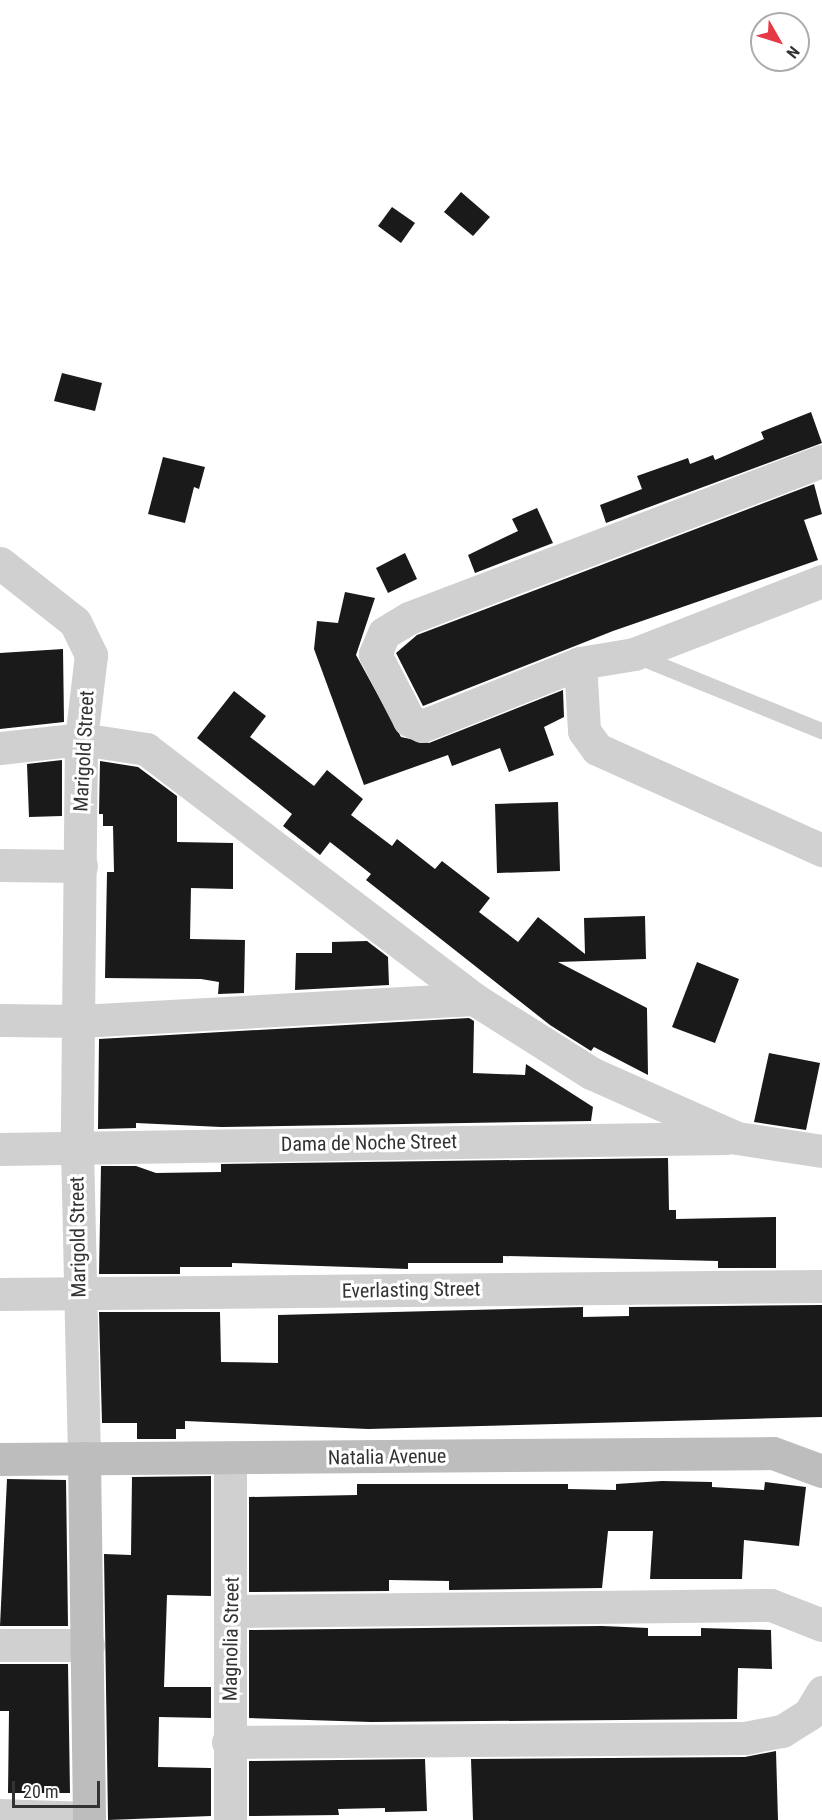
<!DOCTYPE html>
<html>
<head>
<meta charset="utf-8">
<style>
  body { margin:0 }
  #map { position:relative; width:822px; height:1820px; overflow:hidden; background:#fff; font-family:"Roboto Condensed",sans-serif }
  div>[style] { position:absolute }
  .building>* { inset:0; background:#1a1a1a }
  .lane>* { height:16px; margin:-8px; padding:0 8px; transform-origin:8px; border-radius:8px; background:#d0d0d0 }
  .street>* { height:33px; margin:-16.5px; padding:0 16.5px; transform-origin:16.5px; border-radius:16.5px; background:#d0d0d0 }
  .secondary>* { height:33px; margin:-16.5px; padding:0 16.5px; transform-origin:16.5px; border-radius:16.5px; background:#bdbdbd }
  span { translate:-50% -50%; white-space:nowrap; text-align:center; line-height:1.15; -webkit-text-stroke:6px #fff; paint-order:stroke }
  .street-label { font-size:20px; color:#333 }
  .north { position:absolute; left:750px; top:12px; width:60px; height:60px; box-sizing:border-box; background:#fff; border:2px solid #adadad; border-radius:50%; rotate:129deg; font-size:16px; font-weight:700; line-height:24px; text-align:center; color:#333 }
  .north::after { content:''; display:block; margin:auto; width:21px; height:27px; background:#e63946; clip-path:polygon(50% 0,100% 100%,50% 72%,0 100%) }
  .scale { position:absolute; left:12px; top:1781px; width:88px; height:27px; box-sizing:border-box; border:3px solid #333; border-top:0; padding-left:8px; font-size:18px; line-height:21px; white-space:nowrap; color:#333; -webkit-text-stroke:4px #fff; paint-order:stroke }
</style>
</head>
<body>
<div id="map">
  <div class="building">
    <i style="clip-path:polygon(461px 192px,490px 217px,473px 236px,444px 212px)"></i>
    <i style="clip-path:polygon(392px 207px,415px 223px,401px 243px,378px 226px)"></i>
    <i style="clip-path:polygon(62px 373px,102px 383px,95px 411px,54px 401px)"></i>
    <i style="clip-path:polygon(811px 412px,822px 443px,606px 523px,600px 505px,642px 489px,637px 476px,688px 458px,690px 464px,713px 455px,715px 460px,764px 439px,761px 432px)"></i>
    <i style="clip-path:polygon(163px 457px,205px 467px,199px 489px,194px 487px,185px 523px,148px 514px)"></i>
    <i style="clip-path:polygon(814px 484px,822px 514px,804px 520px,818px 560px,613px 631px,423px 706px,396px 653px,417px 635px)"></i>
    <i style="clip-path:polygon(537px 508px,553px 543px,475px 573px,468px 555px,518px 531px,512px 519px)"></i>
    <i style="clip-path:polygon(405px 553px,417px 579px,388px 593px,376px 568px)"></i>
    <i style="clip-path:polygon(345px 592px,375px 598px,356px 655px,401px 737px,429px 743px,563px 690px,564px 717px,544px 727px,554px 755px,509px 772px,500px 748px,452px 766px,448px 755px,364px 785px,314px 649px,317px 621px,338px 623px)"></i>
    <i style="clip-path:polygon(63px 649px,64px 722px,0 729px,0 653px)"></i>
    <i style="clip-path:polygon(234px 691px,266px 716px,250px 737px,314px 786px,327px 770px,363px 799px,351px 815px,392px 846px,397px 839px,435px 869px,442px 861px,490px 898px,479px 912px,518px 942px,538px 917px,585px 954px,584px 918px,645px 916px,646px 959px,558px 962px,647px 1008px,648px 1075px,594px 1047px,591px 1051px,550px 1025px,366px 880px,371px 874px,330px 842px,320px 855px,283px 826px,292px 814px,197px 738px)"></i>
    <i style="clip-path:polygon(62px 760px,62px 816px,29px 817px,27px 764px)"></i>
    <i style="clip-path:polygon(100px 761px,138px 767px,177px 796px,177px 842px,233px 843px,233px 889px,191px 888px,190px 939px,245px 940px,244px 993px,218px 994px,219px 982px,201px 979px,105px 978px,107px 872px,114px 872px,113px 826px,103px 826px,103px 814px,99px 814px)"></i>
    <i style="clip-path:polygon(558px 802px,560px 871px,497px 873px,495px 804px)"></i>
    <i style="clip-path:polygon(367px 941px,388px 957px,389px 985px,295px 990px,296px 953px,332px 953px,332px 942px)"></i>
    <i style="clip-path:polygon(697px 962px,739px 979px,715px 1043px,672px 1027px)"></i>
    <i style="clip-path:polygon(469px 1018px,474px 1021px,473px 1073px,525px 1075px,526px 1064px,593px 1107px,591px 1121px,221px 1127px,136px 1123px,136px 1128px,98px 1129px,99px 1039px)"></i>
    <i style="clip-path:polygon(769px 1053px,820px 1063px,806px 1130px,754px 1122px)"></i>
    <i style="clip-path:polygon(668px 1158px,669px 1210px,676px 1210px,676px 1219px,776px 1217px,776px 1268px,718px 1268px,718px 1261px,503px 1256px,503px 1263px,408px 1263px,408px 1269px,232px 1263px,232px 1267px,180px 1267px,180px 1274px,99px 1274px,101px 1166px,136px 1166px,156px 1173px,221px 1172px,221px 1164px)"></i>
    <i style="clip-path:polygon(822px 1305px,822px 1417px,368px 1429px,185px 1421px,185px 1429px,176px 1429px,176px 1439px,137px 1439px,137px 1423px,102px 1423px,99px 1312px,220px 1312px,221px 1362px,278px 1363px,278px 1315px,583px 1307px,583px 1317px,629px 1316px,629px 1307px)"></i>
    <i style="clip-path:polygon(211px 1476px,211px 1596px,167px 1595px,164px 1687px,211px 1687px,211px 1718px,159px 1717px,158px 1767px,211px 1768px,211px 1816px,108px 1820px,104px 1554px,131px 1555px,132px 1477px)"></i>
    <i style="clip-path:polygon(7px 1479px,66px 1480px,68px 1626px,0 1626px)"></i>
    <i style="clip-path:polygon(662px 1481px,712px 1482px,712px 1487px,764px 1490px,765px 1482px,806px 1487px,799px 1546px,744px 1540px,742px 1579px,650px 1579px,653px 1531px,608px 1531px,602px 1588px,449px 1590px,449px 1581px,389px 1580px,389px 1591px,249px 1592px,249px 1497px,357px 1495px,357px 1484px,568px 1484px,568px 1489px,616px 1490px,616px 1484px)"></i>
    <i style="clip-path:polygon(602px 1626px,648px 1628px,648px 1636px,701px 1636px,701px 1628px,771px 1630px,772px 1669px,738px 1668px,737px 1719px,371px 1722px,249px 1718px,249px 1630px)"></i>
    <i style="clip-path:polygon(0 1664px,68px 1664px,70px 1793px,8px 1793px,9px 1711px,0 1711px)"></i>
    <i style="clip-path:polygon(776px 1751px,778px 1820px,473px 1820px,471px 1759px,745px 1757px)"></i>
    <i style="clip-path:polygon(425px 1759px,427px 1811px,385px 1812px,385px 1808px,338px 1809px,339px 1815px,249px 1816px,249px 1761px)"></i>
  </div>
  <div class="lane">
    <i style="left:637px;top:656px;width:200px;rotate:22.1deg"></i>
  </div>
  <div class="street">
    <i style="left:822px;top:461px;width:442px;rotate:159.2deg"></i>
    <i style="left:409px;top:618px;width:29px;rotate:149deg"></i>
    <i style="left:384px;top:633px;width:23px;rotate:113deg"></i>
    <i style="left:375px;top:654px;width:74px;rotate:62.7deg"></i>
    <i style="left:409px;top:720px;width:14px;rotate:25deg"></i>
    <i style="left:422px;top:726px;width:170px;rotate:-21.7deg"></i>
    <i style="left:580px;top:663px;width:55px;rotate:-9.5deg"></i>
    <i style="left:634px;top:654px;width:202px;rotate:-21.2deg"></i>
    <i style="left:0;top:563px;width:95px;rotate:38.2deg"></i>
    <i style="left:75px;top:622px;width:37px;rotate:64deg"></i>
    <i style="left:91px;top:655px;width:85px;rotate:96.8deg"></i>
    <i style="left:81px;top:739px;width:409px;rotate:90.6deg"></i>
    <i style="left:77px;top:1148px;width:310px;rotate:88.7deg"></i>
    <i style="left:580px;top:663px;width:68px;rotate:86.6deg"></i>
    <i style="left:584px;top:731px;width:22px;rotate:54deg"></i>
    <i style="left:597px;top:749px;width:247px;rotate:24.2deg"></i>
    <i style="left:0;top:748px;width:81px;rotate:-6.3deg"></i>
    <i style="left:81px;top:739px;width:66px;rotate:8.7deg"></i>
    <i style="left:146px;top:749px;width:412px;rotate:37.3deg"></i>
    <i style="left:474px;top:999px;width:138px;rotate:32.3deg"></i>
    <i style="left:591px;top:1073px;width:160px;rotate:24deg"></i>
    <i style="left:737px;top:1138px;width:86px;rotate:8.7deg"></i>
    <i style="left:0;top:865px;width:81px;rotate:0.7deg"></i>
    <i style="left:0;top:1020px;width:80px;rotate:0.7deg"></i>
    <i style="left:80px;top:1021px;width:395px;rotate:-3.2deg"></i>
    <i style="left:0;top:1149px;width:727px;rotate:-0.87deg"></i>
    <i style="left:0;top:1294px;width:822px;rotate:-0.56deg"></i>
    <i style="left:230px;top:1458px;width:362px;rotate:90deg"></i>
    <i style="left:234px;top:1611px;width:537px;rotate:-0.64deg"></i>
    <i style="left:771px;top:1605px;width:55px;rotate:21.4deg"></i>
    <i style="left:0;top:1645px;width:88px"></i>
    <i style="left:228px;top:1742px;width:517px;rotate:-0.44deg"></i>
    <i style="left:745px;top:1738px;width:38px;rotate:-11deg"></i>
    <i style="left:782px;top:1731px;width:32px;rotate:-32deg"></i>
    <i style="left:809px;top:1714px;width:26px;rotate:-59deg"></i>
    <i style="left:0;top:1815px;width:89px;rotate:1.9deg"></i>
  </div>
  <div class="secondary">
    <i style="left:84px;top:1458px;width:362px;rotate:89.2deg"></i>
    <i style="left:0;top:1459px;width:773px;rotate:-0.44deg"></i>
    <i style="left:773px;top:1453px;width:52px;rotate:20.2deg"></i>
  </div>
  <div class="street-label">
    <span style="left:84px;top:751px;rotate:-87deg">Marigold Street</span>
    <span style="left:369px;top:1143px;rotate:-1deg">Dama de Noche Street</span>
    <span style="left:78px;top:1237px;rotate:-91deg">Marigold Street</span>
    <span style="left:411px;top:1290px;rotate:-1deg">Everlasting Street</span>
    <span style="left:387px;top:1457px;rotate:-1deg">Natalia Avenue</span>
    <span style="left:231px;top:1639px;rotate:-89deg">Magnolia Street</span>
  </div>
  <div class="north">N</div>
  <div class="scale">20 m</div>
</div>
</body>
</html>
